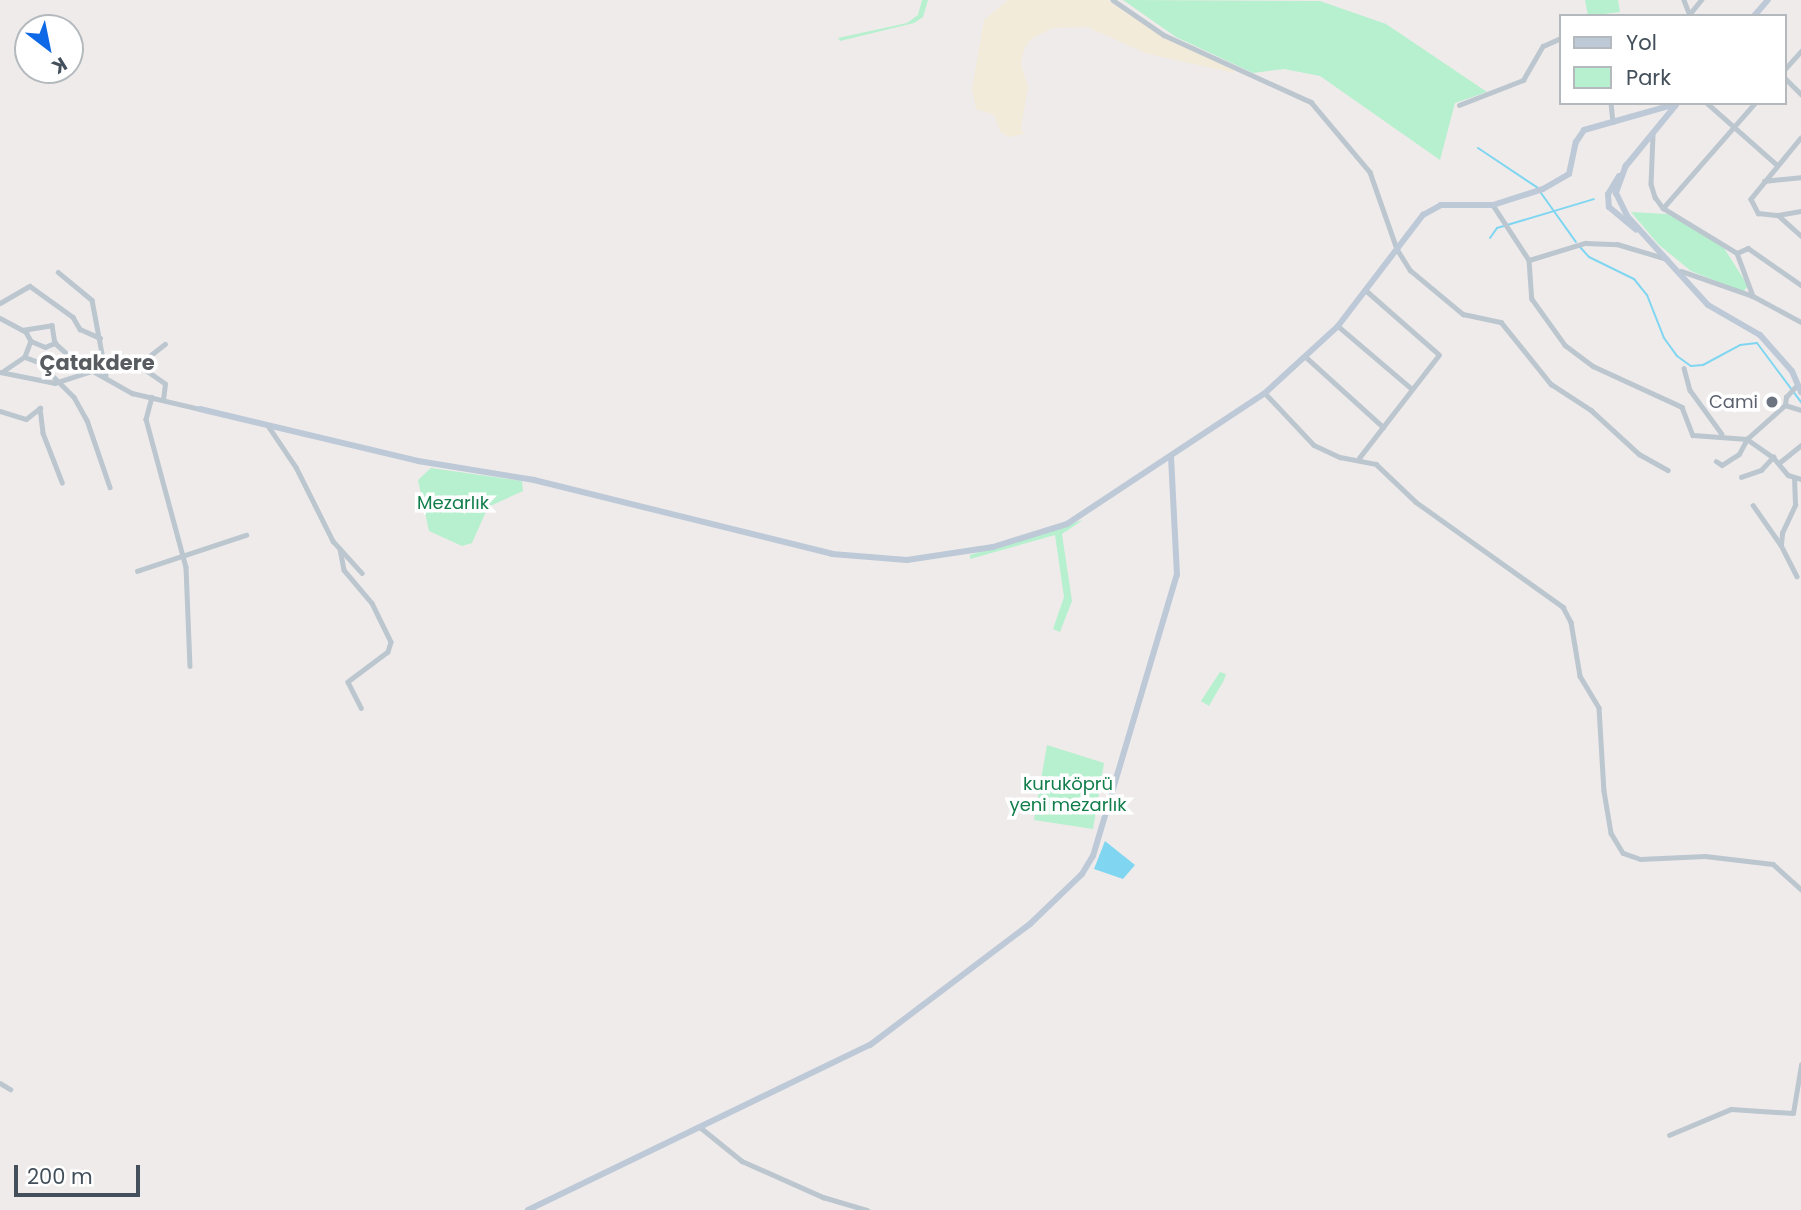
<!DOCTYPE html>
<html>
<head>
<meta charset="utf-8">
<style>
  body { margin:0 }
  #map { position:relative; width:1801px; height:1210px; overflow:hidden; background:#efebeb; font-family:Poppins,sans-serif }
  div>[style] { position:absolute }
  .green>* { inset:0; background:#b6f0ce }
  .sand>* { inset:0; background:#f2ebda }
  .water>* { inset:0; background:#80d6f0 }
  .stream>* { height:2px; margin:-1px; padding:0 1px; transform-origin:1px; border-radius:1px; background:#80d6f0 }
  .street>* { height:4.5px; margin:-2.25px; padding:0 2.25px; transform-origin:2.25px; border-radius:2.25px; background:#bbc6cf }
  .secondary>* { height:6px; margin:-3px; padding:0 3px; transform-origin:3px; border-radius:3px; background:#bdc9d7 }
  .dots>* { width:19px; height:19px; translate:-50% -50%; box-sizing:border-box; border:4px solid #fff; border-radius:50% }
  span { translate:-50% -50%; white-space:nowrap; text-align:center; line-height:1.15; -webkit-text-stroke:7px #fff; paint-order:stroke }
  .worship-label { font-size:18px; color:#5b616d }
  .right { translate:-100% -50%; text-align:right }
  .park-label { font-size:18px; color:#117e4a }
  .quarter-label { font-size:21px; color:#585c61; font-weight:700 }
  .legend { position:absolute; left:1559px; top:14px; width:228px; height:91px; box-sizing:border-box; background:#fff; border:2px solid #b4b9bd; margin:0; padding:9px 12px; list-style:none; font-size:21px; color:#434f5a }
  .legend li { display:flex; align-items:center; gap:14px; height:35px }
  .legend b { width:35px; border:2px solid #b4b9bd }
  .north { position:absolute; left:14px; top:14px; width:70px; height:70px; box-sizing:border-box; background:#fff; border:2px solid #b4b9bd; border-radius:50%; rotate:148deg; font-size:19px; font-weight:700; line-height:28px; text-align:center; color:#434f5a }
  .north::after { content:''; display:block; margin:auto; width:24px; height:32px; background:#0f68e5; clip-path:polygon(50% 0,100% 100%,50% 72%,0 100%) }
  .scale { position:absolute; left:14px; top:1165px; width:126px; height:32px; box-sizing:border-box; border:4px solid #434f5a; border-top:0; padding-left:9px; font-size:21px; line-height:24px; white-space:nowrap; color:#434f5a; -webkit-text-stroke:5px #fff; paint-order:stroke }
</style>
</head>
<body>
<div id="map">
  <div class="green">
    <i style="clip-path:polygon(922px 0,928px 0,923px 17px,914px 23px,840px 41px,838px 38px,907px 23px,918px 15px)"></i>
    <i style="clip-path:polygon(1123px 0,1320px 1px,1386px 24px,1487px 92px,1455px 103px,1440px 160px,1320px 76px,1284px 69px,1253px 73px,1176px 37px)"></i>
    <i style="clip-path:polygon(1585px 0,1618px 0,1620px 12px,1588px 16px)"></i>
    <i style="clip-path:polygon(1631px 212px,1667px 214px,1689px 224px,1724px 248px,1748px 286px,1743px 292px,1691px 271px,1658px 244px)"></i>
    <i style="clip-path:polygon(431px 468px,522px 481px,523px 491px,488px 507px,472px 543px,462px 546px,429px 531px,418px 480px)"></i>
    <i style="clip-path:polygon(1083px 520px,1062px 534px,1072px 601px,1060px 632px,1053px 629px,1064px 597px,1055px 535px,970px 559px,970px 555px)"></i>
    <i style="clip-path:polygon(1220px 672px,1226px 674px,1224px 680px,1209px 706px,1201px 701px)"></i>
    <i style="clip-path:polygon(1047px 745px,1104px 763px,1093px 829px,1034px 820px)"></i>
  </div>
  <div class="sand">
    <i style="clip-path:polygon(1008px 0,1107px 0,1163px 37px,1233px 69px,1234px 73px,1148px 54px,1087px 27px,1053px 28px,1031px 39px,1024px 49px,1021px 63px,1028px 88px,1021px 127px,1024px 134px,1008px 137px,1000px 131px,994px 115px,976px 109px,972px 89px,984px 20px)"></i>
  </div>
  <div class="water">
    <i style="clip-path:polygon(1105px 841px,1135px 865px,1123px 879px,1094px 869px)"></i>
  </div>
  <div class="stream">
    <i style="left:1478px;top:148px;width:72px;rotate:33.7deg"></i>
    <i style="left:1541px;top:193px;width:60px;rotate:54.5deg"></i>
    <i style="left:1490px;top:238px;width:12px;rotate:-55deg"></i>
    <i style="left:1497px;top:228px;width:101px;rotate:-16.6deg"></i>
    <i style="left:1580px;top:247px;width:13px;rotate:48deg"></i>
    <i style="left:1589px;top:257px;width:50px;rotate:26.1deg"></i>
    <i style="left:1634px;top:279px;width:21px;rotate:51deg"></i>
    <i style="left:1647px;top:295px;width:46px;rotate:68.4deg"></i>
    <i style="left:1664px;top:338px;width:22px;rotate:54deg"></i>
    <i style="left:1677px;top:356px;width:17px;rotate:36deg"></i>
    <i style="left:1691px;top:366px;width:12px;rotate:-5deg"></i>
    <i style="left:1703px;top:365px;width:42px;rotate:-28.4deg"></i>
    <i style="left:1740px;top:345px;width:17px;rotate:-7deg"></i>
    <i style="left:1757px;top:343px;width:74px;rotate:53.3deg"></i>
  </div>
  <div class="street">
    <i style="left:1113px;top:0;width:62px;rotate:34.5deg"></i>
    <i style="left:1164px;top:35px;width:162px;rotate:24.5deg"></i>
    <i style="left:1311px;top:102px;width:92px;rotate:49.9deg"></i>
    <i style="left:1370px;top:172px;width:82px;rotate:70.7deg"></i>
    <i style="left:1397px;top:249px;width:25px;rotate:58deg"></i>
    <i style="left:1410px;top:270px;width:69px;rotate:39.7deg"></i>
    <i style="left:1463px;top:314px;width:39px;rotate:12deg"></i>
    <i style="left:1501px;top:322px;width:80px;rotate:51.1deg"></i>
    <i style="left:1551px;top:384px;width:48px;rotate:33deg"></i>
    <i style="left:1591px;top:410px;width:65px;rotate:42.5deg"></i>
    <i style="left:1639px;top:454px;width:33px;rotate:29deg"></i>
    <i style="left:1684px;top:0;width:14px;rotate:69deg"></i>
    <i style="left:1688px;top:16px;width:21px;rotate:-51deg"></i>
    <i style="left:1785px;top:69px;width:24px;rotate:-48deg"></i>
    <i style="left:1785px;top:78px;width:23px;rotate:45deg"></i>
    <i style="left:1611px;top:103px;width:19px;rotate:84deg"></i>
    <i style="left:1707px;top:103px;width:92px;rotate:41.5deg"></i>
    <i style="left:1459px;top:105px;width:69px;rotate:-21.3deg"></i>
    <i style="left:1523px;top:80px;width:39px;rotate:-60deg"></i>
    <i style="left:1543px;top:46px;width:20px;rotate:-24deg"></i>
    <i style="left:1653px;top:135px;width:49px;rotate:92.3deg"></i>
    <i style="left:1651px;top:184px;width:14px;rotate:73deg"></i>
    <i style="left:1655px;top:197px;width:14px;rotate:54deg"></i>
    <i style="left:1663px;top:208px;width:87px;rotate:31.3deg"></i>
    <i style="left:1737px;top:253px;width:46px;rotate:69.6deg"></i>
    <i style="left:1801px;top:138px;width:79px;rotate:129.3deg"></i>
    <i style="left:1751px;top:199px;width:16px;rotate:63deg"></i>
    <i style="left:1758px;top:213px;width:20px;rotate:6deg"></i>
    <i style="left:1778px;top:215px;width:31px;rotate:42deg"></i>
    <i style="left:1764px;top:181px;width:37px;rotate:-6deg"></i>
    <i style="left:1493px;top:205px;width:66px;rotate:56.8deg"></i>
    <i style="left:1529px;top:260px;width:59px;rotate:-16.9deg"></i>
    <i style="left:1585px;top:243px;width:32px;rotate:2deg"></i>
    <i style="left:1617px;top:244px;width:52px;rotate:16.7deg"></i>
    <i style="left:1663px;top:208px;width:140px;rotate:-48.8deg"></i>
    <i style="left:1778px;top:215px;width:23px;rotate:-10deg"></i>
    <i style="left:1737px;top:253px;width:12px;rotate:-24deg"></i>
    <i style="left:1748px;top:248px;width:65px;rotate:34.9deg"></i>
    <i style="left:1529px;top:260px;width:39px;rotate:86deg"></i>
    <i style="left:1532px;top:299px;width:57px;rotate:54.3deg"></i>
    <i style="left:1565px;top:345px;width:35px;rotate:37deg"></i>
    <i style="left:1593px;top:366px;width:98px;rotate:24.7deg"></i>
    <i style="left:1682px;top:407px;width:30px;rotate:69deg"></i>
    <i style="left:1693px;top:435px;width:54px;rotate:4.2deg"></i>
    <i style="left:1747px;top:439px;width:51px;rotate:-41.8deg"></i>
    <i style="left:1785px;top:405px;width:8px;rotate:-83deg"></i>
    <i style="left:1786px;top:397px;width:16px;rotate:-47deg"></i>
    <i style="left:1681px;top:271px;width:76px;rotate:19.1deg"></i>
    <i style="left:1753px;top:296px;width:55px;rotate:28.4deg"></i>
    <i style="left:58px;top:272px;width:44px;rotate:39.5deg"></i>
    <i style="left:92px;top:300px;width:76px;rotate:79.4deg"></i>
    <i style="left:0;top:303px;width:34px;rotate:-30deg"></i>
    <i style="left:30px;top:286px;width:53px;rotate:35.8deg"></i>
    <i style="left:73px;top:317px;width:14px;rotate:60deg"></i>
    <i style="left:80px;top:329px;width:22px;rotate:24deg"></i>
    <i style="left:0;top:318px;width:30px;rotate:28deg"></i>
    <i style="left:26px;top:332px;width:10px;rotate:61deg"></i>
    <i style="left:31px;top:341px;width:17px;rotate:111deg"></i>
    <i style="left:25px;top:357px;width:25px;rotate:146deg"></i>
    <i style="left:1338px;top:326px;width:97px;rotate:40.4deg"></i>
    <i style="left:22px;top:330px;width:30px;rotate:-9deg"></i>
    <i style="left:52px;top:325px;width:18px;rotate:81deg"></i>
    <i style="left:55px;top:343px;width:43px;rotate:42.2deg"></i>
    <i style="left:31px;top:341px;width:15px;rotate:23deg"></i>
    <i style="left:45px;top:347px;width:11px;rotate:-22deg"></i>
    <i style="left:25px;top:357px;width:15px;rotate:20deg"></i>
    <i style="left:39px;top:362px;width:49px;rotate:45deg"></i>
    <i style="left:74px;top:397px;width:26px;rotate:61deg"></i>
    <i style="left:87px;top:420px;width:71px;rotate:71.1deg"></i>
    <i style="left:1307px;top:358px;width:103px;rotate:42.2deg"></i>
    <i style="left:1684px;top:368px;width:23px;rotate:75deg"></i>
    <i style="left:1690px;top:390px;width:54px;rotate:54deg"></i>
    <i style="left:0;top:372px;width:56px;rotate:11.3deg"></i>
    <i style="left:55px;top:383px;width:40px;rotate:-18deg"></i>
    <i style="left:93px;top:371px;width:45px;rotate:29.4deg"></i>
    <i style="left:132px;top:393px;width:70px;rotate:13.2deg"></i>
    <i style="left:1265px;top:393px;width:71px;rotate:46.7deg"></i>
    <i style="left:1314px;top:445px;width:29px;rotate:25deg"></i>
    <i style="left:1340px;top:457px;width:37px;rotate:11deg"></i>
    <i style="left:1376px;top:464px;width:55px;rotate:43.5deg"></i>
    <i style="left:1416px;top:502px;width:181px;rotate:35.5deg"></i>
    <i style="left:1563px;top:607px;width:17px;rotate:62deg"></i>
    <i style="left:1571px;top:622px;width:55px;rotate:80.5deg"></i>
    <i style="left:1580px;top:676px;width:37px;rotate:59deg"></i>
    <i style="left:1599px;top:708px;width:83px;rotate:86.6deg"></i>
    <i style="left:1604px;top:791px;width:43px;rotate:80.5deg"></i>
    <i style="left:1611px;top:833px;width:23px;rotate:59deg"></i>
    <i style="left:1623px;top:853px;width:18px;rotate:19deg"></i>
    <i style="left:1640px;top:859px;width:65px;rotate:-2.6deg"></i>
    <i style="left:1705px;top:856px;width:68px;rotate:6.7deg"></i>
    <i style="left:1773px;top:864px;width:38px;rotate:42deg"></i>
    <i style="left:152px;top:397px;width:23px;rotate:105deg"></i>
    <i style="left:146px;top:419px;width:153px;rotate:74.9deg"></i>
    <i style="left:186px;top:567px;width:99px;rotate:87.7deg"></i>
    <i style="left:163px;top:400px;width:16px;rotate:-83deg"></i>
    <i style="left:165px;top:384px;width:33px;rotate:-145deg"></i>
    <i style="left:138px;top:365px;width:34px;rotate:-38deg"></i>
    <i style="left:1785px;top:405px;width:17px;rotate:17deg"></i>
    <i style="left:0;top:411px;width:27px;rotate:17deg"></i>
    <i style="left:26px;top:419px;width:18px;rotate:-38deg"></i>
    <i style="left:40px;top:408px;width:25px;rotate:83deg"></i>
    <i style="left:43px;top:433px;width:53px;rotate:68.8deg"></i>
    <i style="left:269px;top:427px;width:48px;rotate:56deg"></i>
    <i style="left:296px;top:467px;width:83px;rotate:63.4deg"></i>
    <i style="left:333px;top:541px;width:43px;rotate:47.8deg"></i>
    <i style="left:1359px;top:458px;width:130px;rotate:-52.2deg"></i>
    <i style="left:1439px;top:355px;width:96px;rotate:-138.8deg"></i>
    <i style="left:1716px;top:461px;width:7px;rotate:34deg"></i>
    <i style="left:1722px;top:465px;width:20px;rotate:-33deg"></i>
    <i style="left:1739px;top:454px;width:17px;rotate:-62deg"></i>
    <i style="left:1747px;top:439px;width:32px;rotate:35deg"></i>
    <i style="left:1773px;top:457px;width:23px;rotate:50deg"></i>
    <i style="left:1788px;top:475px;width:14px;rotate:17deg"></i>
    <i style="left:1779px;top:463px;width:28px;rotate:-39deg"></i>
    <i style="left:1741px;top:477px;width:21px;rotate:-19deg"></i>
    <i style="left:1761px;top:470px;width:18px;rotate:-47deg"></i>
    <i style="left:1753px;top:505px;width:49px;rotate:55deg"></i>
    <i style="left:1781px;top:545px;width:12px;rotate:-85deg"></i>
    <i style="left:1782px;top:533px;width:31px;rotate:-65deg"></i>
    <i style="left:1795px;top:505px;width:26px;rotate:-92deg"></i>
    <i style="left:1781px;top:545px;width:35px;rotate:63deg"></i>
    <i style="left:340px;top:549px;width:21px;rotate:79deg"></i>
    <i style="left:344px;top:570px;width:43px;rotate:49.7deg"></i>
    <i style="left:372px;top:603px;width:43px;rotate:64deg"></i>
    <i style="left:391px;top:642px;width:10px;rotate:107deg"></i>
    <i style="left:388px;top:652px;width:50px;rotate:143.1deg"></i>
    <i style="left:348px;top:682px;width:29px;rotate:63deg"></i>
    <i style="left:137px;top:571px;width:115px;rotate:-18.3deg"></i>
    <i style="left:0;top:1083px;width:12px;rotate:31deg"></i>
    <i style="left:700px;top:1127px;width:54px;rotate:39deg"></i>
    <i style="left:742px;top:1161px;width:89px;rotate:24deg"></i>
    <i style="left:823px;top:1197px;width:46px;rotate:16.5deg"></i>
    <i style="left:1669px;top:1135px;width:67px;rotate:-22.8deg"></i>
    <i style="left:1731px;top:1109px;width:62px;rotate:3.7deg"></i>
    <i style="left:1793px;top:1113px;width:49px;rotate:-80.5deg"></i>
  </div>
  <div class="secondary">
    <i style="left:1754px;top:16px;width:21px;rotate:-49deg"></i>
    <i style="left:1626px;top:165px;width:30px;rotate:110deg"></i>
    <i style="left:1616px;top:193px;width:25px;rotate:64deg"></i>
    <i style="left:1627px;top:216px;width:120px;rotate:47.7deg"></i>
    <i style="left:1708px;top:305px;width:60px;rotate:30deg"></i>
    <i style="left:1760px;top:335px;width:48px;rotate:48.4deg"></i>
    <i style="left:1792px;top:371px;width:23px;rotate:67deg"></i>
    <i style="left:1625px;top:167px;width:80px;rotate:-50.6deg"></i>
    <i style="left:1619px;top:176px;width:21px;rotate:121deg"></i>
    <i style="left:1608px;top:194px;width:13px;rotate:86deg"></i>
    <i style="left:1609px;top:207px;width:35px;rotate:40deg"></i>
    <i style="left:200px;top:409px;width:224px;rotate:13.4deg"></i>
    <i style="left:418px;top:461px;width:118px;rotate:9.3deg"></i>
    <i style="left:534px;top:480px;width:307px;rotate:13.9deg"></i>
    <i style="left:832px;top:554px;width:75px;rotate:4.6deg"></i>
    <i style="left:907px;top:560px;width:87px;rotate:-8.6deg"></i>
    <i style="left:993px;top:547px;width:77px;rotate:-17.3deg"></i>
    <i style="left:1067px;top:524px;width:237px;rotate:-33.5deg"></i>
    <i style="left:1265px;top:393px;width:99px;rotate:-42.5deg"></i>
    <i style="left:1338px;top:326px;width:140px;rotate:-52.6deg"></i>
    <i style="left:1423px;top:215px;width:21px;rotate:-29deg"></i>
    <i style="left:1441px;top:205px;width:52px"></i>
    <i style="left:1493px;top:205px;width:52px;rotate:-17.7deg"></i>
    <i style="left:1543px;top:189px;width:30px;rotate:-30deg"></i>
    <i style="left:1569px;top:174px;width:33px;rotate:-78deg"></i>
    <i style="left:1576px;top:142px;width:14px;rotate:-56deg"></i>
    <i style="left:1584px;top:130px;width:96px;rotate:-15.8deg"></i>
    <i style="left:528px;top:1210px;width:380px;rotate:-25.8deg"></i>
    <i style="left:870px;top:1045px;width:201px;rotate:-37.1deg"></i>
    <i style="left:1030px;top:924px;width:72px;rotate:-43.9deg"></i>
    <i style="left:1082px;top:874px;width:21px;rotate:-59deg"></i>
    <i style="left:1093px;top:856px;width:293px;rotate:-73.4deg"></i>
    <i style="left:1177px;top:575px;width:118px;rotate:-92.9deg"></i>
  </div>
  <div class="dots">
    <i style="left:1772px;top:402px;background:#6b7280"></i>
  </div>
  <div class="worship-label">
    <span class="right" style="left:1758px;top:402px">Cami</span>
  </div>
  <div class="park-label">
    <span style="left:453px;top:503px">Mezarlık</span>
    <span style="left:1068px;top:795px">kuruköprü<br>yeni mezarlık</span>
  </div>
  <div class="quarter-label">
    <span style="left:97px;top:363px">Çatakdere</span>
  </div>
  <ul class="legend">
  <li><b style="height:9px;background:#bdc9d7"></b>Yol</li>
  <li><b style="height:19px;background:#b6f0ce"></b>Park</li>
  </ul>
  <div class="north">K</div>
  <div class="scale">200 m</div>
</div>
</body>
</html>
